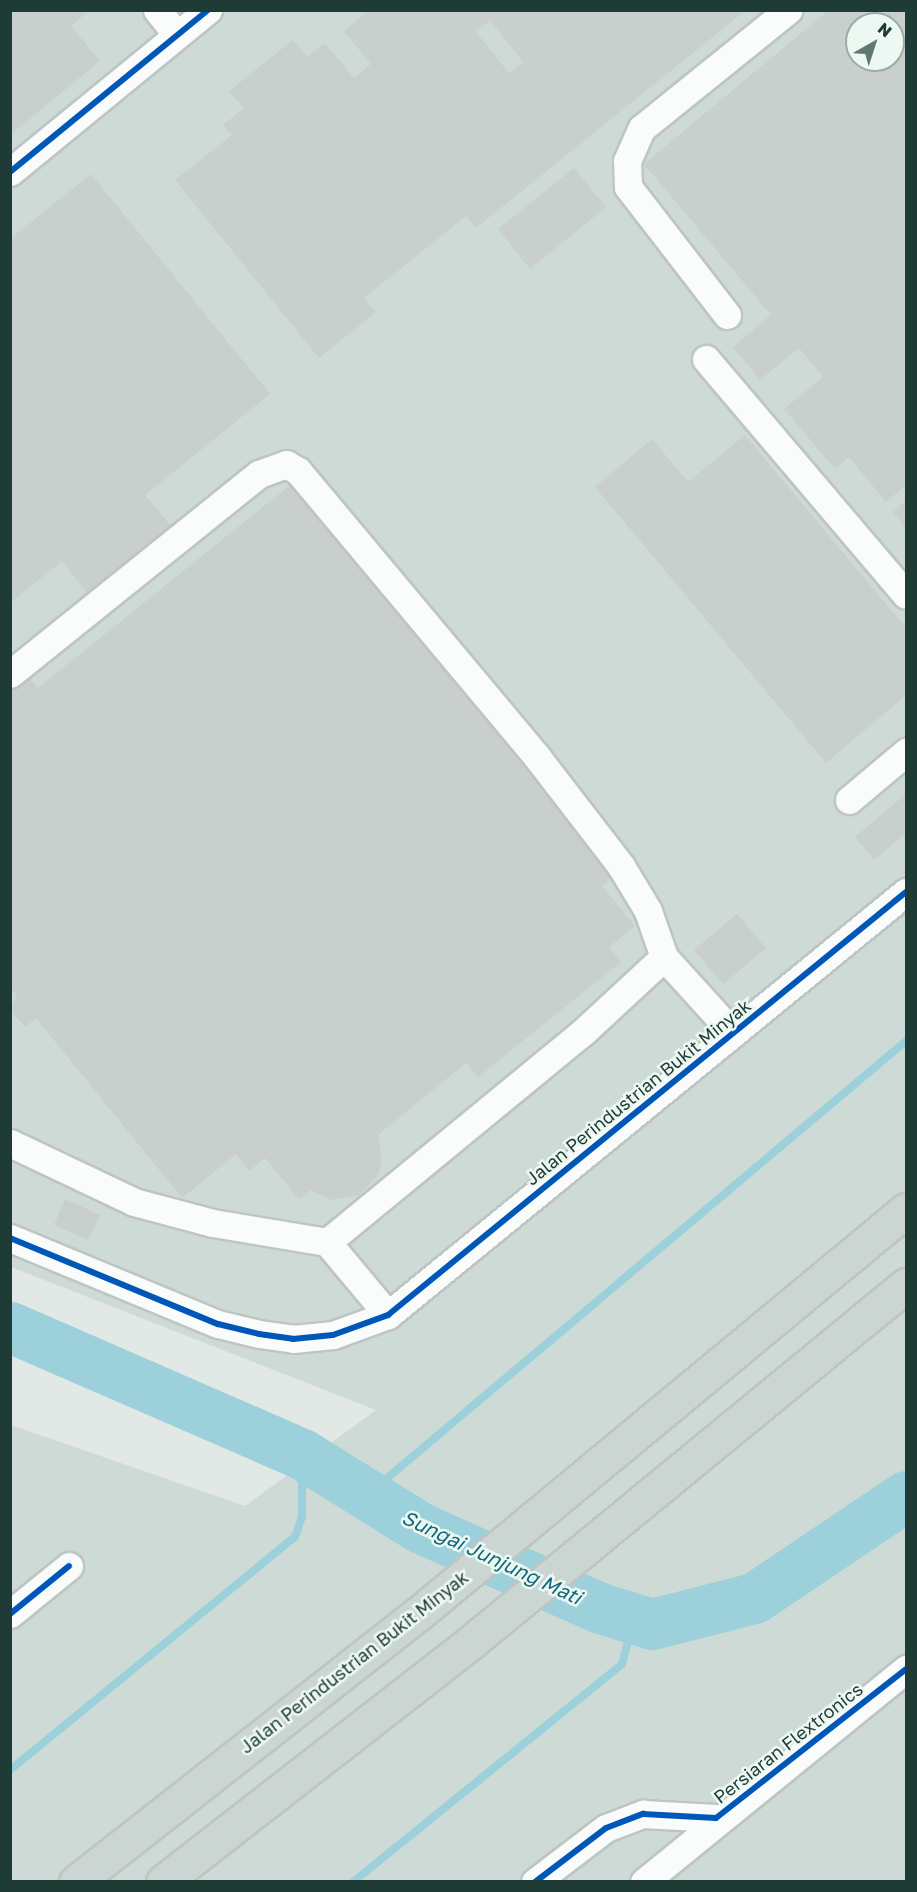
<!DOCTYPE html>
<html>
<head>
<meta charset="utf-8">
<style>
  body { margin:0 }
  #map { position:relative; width:917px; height:1892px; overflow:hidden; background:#e1e8e5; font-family:"Golos Text",sans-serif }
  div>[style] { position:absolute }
  .built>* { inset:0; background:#cedad5 }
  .stream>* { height:8px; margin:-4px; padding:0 4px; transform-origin:4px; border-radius:4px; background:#9cd1db }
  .river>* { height:51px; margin:-25.5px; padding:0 25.5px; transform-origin:25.5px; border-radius:25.5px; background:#9cd1db }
  .building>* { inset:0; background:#c8cfcc }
  .roads { filter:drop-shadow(2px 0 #bec5c2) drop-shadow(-2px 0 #bec5c2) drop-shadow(0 2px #bec5c2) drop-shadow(0 -2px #bec5c2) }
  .minor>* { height:27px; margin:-13.5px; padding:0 13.5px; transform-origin:13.5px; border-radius:13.5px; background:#fafcfb }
  .major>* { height:33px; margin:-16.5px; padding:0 16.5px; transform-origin:16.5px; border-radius:16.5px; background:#cbd5d2 }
  .cycleway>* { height:6px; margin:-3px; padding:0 3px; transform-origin:3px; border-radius:3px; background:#0057b8 }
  span { translate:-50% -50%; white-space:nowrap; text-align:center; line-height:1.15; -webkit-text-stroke:5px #eef8f3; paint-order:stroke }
  .street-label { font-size:18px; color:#1e3c35 }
  .water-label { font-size:20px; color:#12697d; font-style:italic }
  .frame { position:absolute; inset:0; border:12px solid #1e3c35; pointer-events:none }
  .north { position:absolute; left:845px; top:12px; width:60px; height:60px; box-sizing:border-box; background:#eef8f3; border:2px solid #9bada7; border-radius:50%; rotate:39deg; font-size:16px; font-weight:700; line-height:24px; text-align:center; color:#1e3c35 }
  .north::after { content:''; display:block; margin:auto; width:21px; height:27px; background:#627873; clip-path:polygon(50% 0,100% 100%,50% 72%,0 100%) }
</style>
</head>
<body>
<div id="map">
  <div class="built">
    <i style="clip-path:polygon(evenodd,11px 11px,906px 11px,906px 1881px,11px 1882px,11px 1425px,245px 1506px,376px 1410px,11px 1267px,11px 11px,857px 24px,893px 24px,893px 60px,857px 60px,857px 24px)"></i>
  </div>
  <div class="stream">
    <i style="left:367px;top:1495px;width:705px;rotate:-40.11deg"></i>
    <i style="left:10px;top:1770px;width:368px;rotate:-39.3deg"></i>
    <i style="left:295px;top:1537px;width:21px;rotate:-71deg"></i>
    <i style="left:302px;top:1517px;width:63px;rotate:-90deg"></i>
    <i style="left:353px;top:1882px;width:346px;rotate:-39deg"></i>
    <i style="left:622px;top:1664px;width:48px;rotate:-75.4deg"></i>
  </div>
  <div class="river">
    <i style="left:10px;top:1327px;width:318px;rotate:23.5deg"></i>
    <i style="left:302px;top:1454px;width:140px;rotate:31.9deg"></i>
    <i style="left:421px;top:1528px;width:196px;rotate:24.1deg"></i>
    <i style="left:600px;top:1608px;width:54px;rotate:17.1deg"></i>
    <i style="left:652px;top:1624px;width:105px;rotate:-14.3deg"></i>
    <i style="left:754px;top:1598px;width:183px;rotate:-33.9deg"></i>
  </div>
  <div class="building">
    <i style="clip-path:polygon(10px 10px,90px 10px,71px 26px,100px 61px,10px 135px)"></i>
    <i style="clip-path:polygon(evenodd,369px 10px,746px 10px,476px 228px,466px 216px,364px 298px,376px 312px,319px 358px,175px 180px,232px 135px,223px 125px,244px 108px,229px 91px,293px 40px,307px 57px,325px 43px,354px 78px,371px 64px,344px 31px,369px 10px,490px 20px,523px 62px,509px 73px,476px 32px,490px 20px)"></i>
    <i style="clip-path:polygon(evenodd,829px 10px,902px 10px,906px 16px,906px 485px,886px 502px,849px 457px,835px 469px,784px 409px,823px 377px,799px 348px,760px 380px,733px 347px,771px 315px,644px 164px,829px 10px,857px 24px,893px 24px,893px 60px,857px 60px,857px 24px)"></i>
    <i style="clip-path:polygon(574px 168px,606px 207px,530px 269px,498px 229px)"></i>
    <i style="clip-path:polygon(91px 174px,270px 394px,145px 495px,172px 527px,89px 595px,62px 561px,10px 603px,10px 239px)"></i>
    <i style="clip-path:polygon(745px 435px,906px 628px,906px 695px,826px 763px,595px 487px,652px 439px,688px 482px)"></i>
    <i style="clip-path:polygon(299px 478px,620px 871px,602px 886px,635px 926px,609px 947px,621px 962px,478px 1077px,466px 1063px,378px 1135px,382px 1162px,378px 1175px,359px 1195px,331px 1200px,310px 1190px,299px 1199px,265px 1158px,249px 1171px,236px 1154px,182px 1198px,36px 1018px,25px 1027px,10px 1010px,17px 995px,10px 987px,10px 692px,29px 677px,38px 688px)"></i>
    <i style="clip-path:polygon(906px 500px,906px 528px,893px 512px)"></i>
    <i style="clip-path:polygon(906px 794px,906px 833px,874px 860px,855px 837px)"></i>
    <i style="clip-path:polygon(737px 914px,766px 948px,723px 984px,694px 950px)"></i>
    <i style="clip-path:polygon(65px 1199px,100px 1215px,88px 1240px,54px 1225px)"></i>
  </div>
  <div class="roads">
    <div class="minor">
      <i style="left:157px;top:10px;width:32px;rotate:51deg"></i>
      <i style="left:10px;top:172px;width:256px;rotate:-39.3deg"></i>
      <i style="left:727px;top:315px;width:162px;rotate:-127.7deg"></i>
      <i style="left:628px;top:187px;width:26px;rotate:-92deg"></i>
      <i style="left:627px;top:161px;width:36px;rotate:-66deg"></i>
      <i style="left:642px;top:128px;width:188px;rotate:-38.9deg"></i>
      <i style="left:706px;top:359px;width:309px;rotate:49.7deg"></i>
      <i style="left:10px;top:674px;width:319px;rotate:-38.8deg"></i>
      <i style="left:259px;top:474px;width:29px;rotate:-20deg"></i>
      <i style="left:286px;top:464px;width:14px;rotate:30deg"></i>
      <i style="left:298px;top:471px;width:373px;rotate:50.1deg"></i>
      <i style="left:537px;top:757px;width:138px;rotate:52.4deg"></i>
      <i style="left:621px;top:866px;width:52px;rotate:59deg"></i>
      <i style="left:648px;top:911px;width:49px;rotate:70.8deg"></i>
      <i style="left:664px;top:957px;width:110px;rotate:137.2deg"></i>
      <i style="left:583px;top:1032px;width:331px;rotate:140.6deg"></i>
      <i style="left:849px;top:800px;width:75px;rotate:-40.1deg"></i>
      <i style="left:664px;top:957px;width:103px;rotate:47.8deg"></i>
      <i style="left:10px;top:1143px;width:137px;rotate:25.4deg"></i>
      <i style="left:134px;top:1202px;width:82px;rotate:14.9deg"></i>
      <i style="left:213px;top:1223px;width:116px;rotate:9.5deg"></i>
      <i style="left:327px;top:1242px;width:95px;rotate:50.1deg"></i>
      <i style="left:10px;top:1238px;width:225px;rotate:22.5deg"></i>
      <i style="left:218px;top:1324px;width:42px;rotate:13.7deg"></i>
      <i style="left:259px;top:1334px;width:34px;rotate:8deg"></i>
      <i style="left:293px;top:1339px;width:40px;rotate:-5.7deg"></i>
      <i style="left:333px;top:1335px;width:59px;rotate:-20deg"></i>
      <i style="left:388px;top:1315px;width:669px;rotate:-39.24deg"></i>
      <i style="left:10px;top:1614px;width:76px;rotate:-39.1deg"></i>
      <i style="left:535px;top:1882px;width:89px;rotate:-37.3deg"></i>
      <i style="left:606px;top:1828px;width:40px;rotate:-21deg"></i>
      <i style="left:643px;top:1814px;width:73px;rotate:3.1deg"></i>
      <i style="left:644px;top:1882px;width:338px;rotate:-39.1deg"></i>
    </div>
    <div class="major">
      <i style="left:76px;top:1882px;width:434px;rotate:-38.1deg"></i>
      <i style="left:418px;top:1614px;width:634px;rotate:-39.62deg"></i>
      <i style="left:163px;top:1882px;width:389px;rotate:-37.9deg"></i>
      <i style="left:470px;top:1643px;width:564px;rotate:-39.39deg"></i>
    </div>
  </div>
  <div class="cycleway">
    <i style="left:10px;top:172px;width:256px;rotate:-39.3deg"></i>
    <i style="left:10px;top:1238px;width:225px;rotate:22.5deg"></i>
    <i style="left:218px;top:1324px;width:42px;rotate:13.7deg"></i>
    <i style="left:259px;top:1334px;width:34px;rotate:8deg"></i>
    <i style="left:293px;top:1339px;width:40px;rotate:-5.7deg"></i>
    <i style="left:333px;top:1335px;width:59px;rotate:-20deg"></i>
    <i style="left:388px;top:1315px;width:669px;rotate:-39.24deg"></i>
    <i style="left:10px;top:1614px;width:76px;rotate:-39.1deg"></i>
    <i style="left:535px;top:1882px;width:89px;rotate:-37.3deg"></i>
    <i style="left:606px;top:1828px;width:40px;rotate:-21deg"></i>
    <i style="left:643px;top:1814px;width:73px;rotate:3.1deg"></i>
    <i style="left:716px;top:1818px;width:241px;rotate:-38.1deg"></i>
  </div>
  <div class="street-label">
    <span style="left:638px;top:1092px;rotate:-39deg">Jalan Perindustrian Bukit Minyak</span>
    <span style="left:354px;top:1662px;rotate:-38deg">Jalan Perindustrian Bukit Minyak</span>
    <span style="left:788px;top:1743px;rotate:-38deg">Persiaran Flextronics</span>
  </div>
  <div class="water-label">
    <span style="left:492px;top:1557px;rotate:25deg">Sungai Junjung Mati</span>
  </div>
  <div class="frame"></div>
  <div class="north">N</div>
</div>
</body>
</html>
